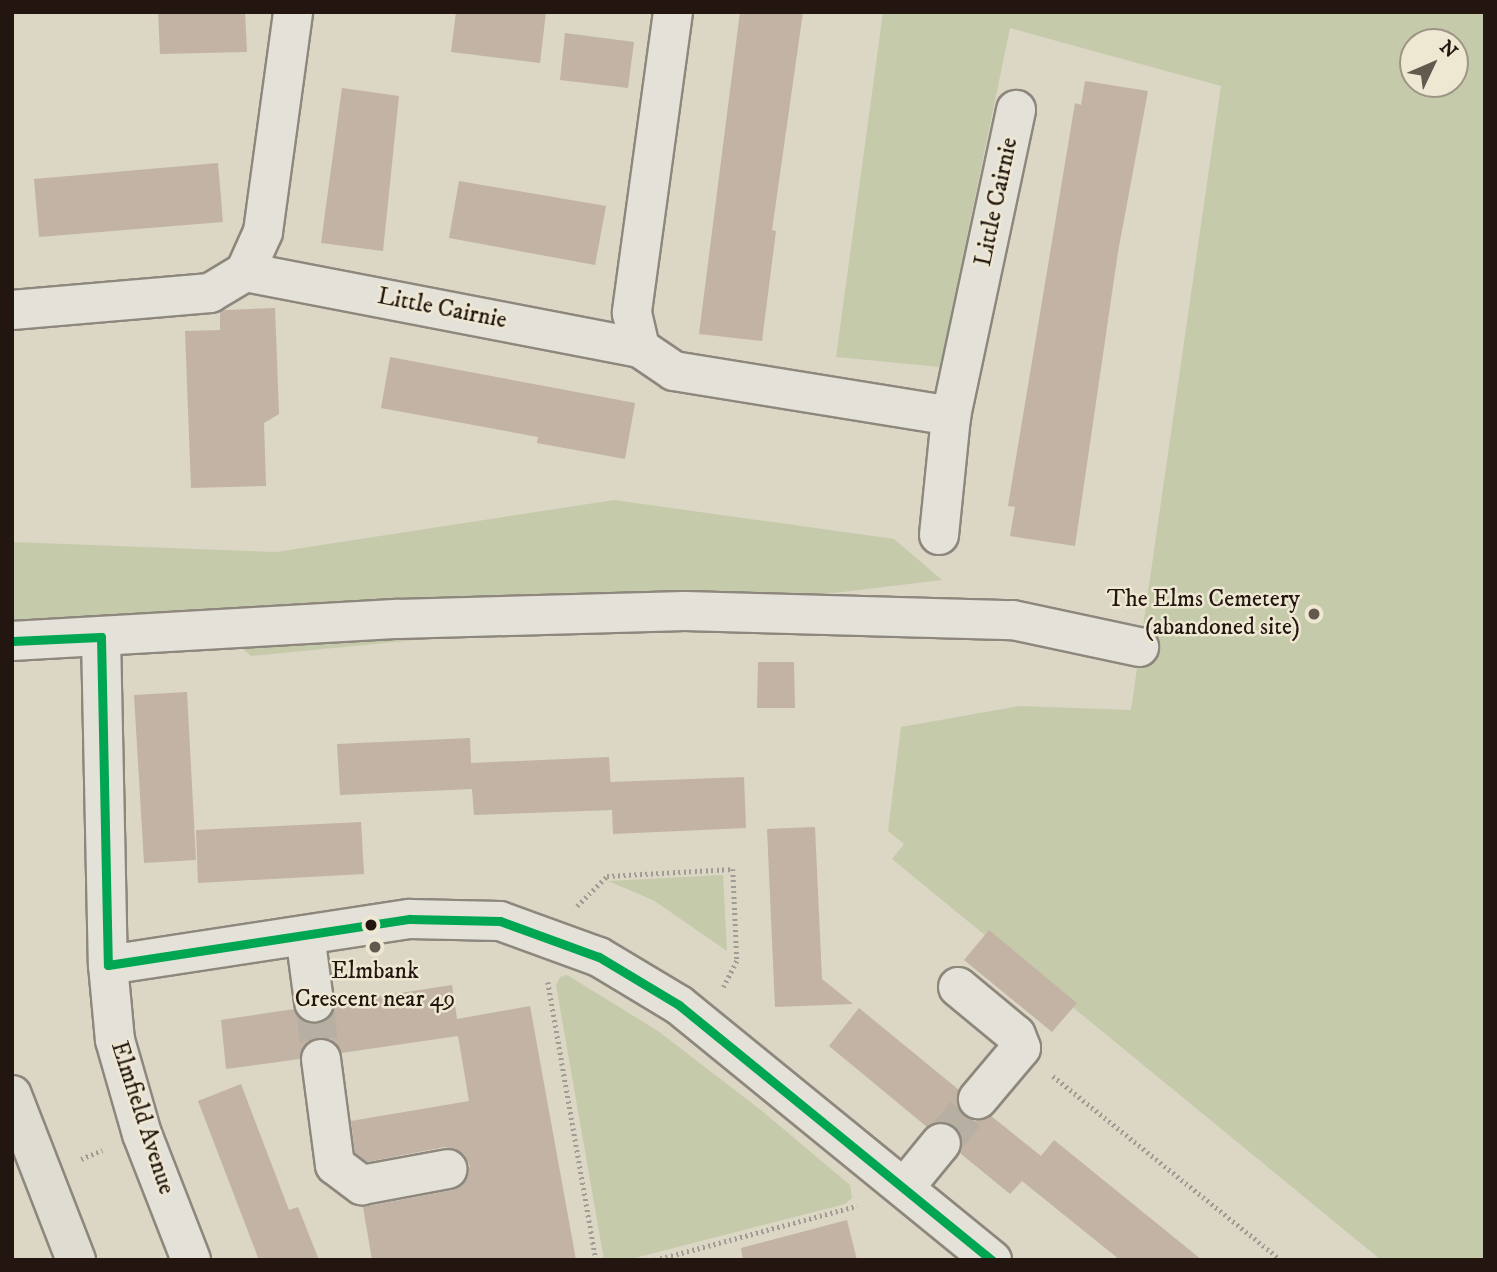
<!DOCTYPE html>
<html>
<head>
<meta charset="utf-8">
<style>
  body { margin:0 }
  #map { position:relative; width:1497px; height:1272px; overflow:hidden; background:#dcd6c5; font-family:"IM FELL DW Pica",serif }
  div>[style] { position:absolute }
  .green>* { inset:0; background:#c5caaa }
  .building>* { inset:0; background:#c2b3a5 }
  .minor-tunnel>* { height:38px; margin-top:-19px; transform-origin:0; background:repeating-linear-gradient(90deg,#b7afa1 0 38px,transparent 0 57px) }
  .path>* { height:4.5px; margin-top:-2.25px; transform-origin:0; background:repeating-linear-gradient(90deg,#a09c95 0 2px,transparent 0 5.5px) }
  .roads { filter:drop-shadow(2px 0 #8d877d) drop-shadow(-2px 0 #8d877d) drop-shadow(0 2px #8d877d) drop-shadow(0 -2px #8d877d) }
  .minor>* { height:38px; margin:-19px; padding:0 19px; transform-origin:19px; border-radius:19px; background:#e4e1d9 }
  .major>* { height:38px; margin:-19px; padding:0 19px; transform-origin:19px; border-radius:19px; background:#dfdcd2 }
  .bus-1>* { height:9px; margin:-4.5px; padding:0 4.5px; transform-origin:4.5px; border-radius:4.5px; background:#00a651 }
  .dots>* { width:19px; height:19px; translate:-50% -50%; box-sizing:border-box; border:4px solid #eee8d3; border-radius:50% }
  span { translate:-50% -50%; white-space:nowrap; text-align:center; line-height:1.15; -webkit-text-stroke:5px #eee8d3; paint-order:stroke }
  .street-label { font-size:24px; color:#23150f }
  .poi-label { font-size:24px; color:#23150f }
  .right { translate:-100% -50%; text-align:right }
  .frame { position:absolute; inset:0; border:14px solid #23150f; pointer-events:none }
  .north { position:absolute; left:1399px; top:28px; width:70px; height:70px; box-sizing:border-box; background:#eee8d3; border:2px solid #9d9485; border-radius:50%; rotate:46deg; font-size:19px; font-weight:700; line-height:28px; text-align:center; color:#23150f }
  .north::after { content:''; display:block; margin:auto; width:24px; height:32px; background:#64594f; clip-path:polygon(50% 0,100% 100%,50% 72%,0 100%) }
</style>
</head>
<body>
<div id="map">
  <div class="green">
    <i style="clip-path:polygon(evenodd,883px 12px,1485px 12px,1485px 1260px,1381px 1260px,892px 859px,904px 844px,888px 831px,901px 727px,1020px 706px,1131px 710px,1221px 86px,1010px 28px,940px 367px,836px 357px,883px 12px,1413px 42px,1455px 42px,1455px 84px,1413px 84px,1413px 42px)"></i>
    <i style="clip-path:polygon(614px 500px,894px 539px,942px 580px,560px 626px,251px 656px,212px 621px,12px 628px,12px 542px,276px 552px)"></i>
    <i style="clip-path:polygon(723px 875px,727px 951px,653px 900px,608px 881px)"></i>
    <i style="clip-path:polygon(567px 975px,658px 1031px,762px 1111px,850px 1185px,852px 1198px,845px 1204px,627px 1260px,604px 1260px,556px 985px,560px 977px)"></i>
  </div>
  <div class="building">
    <i style="clip-path:polygon(158px 12px,245px 12px,247px 52px,160px 54px)"></i>
    <i style="clip-path:polygon(456px 12px,546px 12px,540px 63px,451px 52px)"></i>
    <i style="clip-path:polygon(740px 12px,803px 12px,772px 230px,776px 231px,762px 341px,699px 334px)"></i>
    <i style="clip-path:polygon(565px 33px,634px 42px,628px 88px,560px 80px)"></i>
    <i style="clip-path:polygon(1085px 81px,1148px 91px,1118px 252px,1075px 546px,1010px 536px,1015px 507px,1008px 506px,1075px 103px,1081px 105px)"></i>
    <i style="clip-path:polygon(342px 88px,399px 96px,383px 251px,321px 243px)"></i>
    <i style="clip-path:polygon(218px 163px,223px 222px,39px 237px,34px 179px)"></i>
    <i style="clip-path:polygon(459px 181px,606px 206px,595px 265px,449px 238px)"></i>
    <i style="clip-path:polygon(275px 308px,279px 414px,264px 423px,266px 486px,191px 488px,185px 331px,220px 330px,220px 312px,225px 310px)"></i>
    <i style="clip-path:polygon(390px 357px,635px 403px,625px 459px,537px 443px,538px 437px,381px 408px)"></i>
    <i style="clip-path:polygon(758px 662px,794px 662px,795px 708px,757px 708px)"></i>
    <i style="clip-path:polygon(187px 692px,196px 860px,144px 863px,134px 695px)"></i>
    <i style="clip-path:polygon(470px 738px,472px 787px,471px 763px,609px 757px,612px 809px,610px 782px,744px 777px,746px 828px,613px 834px,612px 810px,474px 815px,472px 789px,340px 795px,337px 744px)"></i>
    <i style="clip-path:polygon(361px 822px,364px 874px,198px 883px,196px 830px)"></i>
    <i style="clip-path:polygon(815px 827px,822px 979px,853px 1004px,775px 1007px,767px 829px)"></i>
    <i style="clip-path:polygon(989px 930px,1077px 1003px,1052px 1032px,964px 960px)"></i>
    <i style="clip-path:polygon(452px 985px,457px 1019px,530px 1006px,576px 1260px,372px 1260px,363px 1207px,453px 1190px,463px 1185px,470px 1166px,464px 1154px,445px 1147px,367px 1162px,355px 1153px,351px 1121px,469px 1101px,458px 1036px,341px 1053px,330px 1039px,317px 1037px,307px 1042px,300px 1059px,226px 1069px,221px 1020px,294px 1009px,305px 1022px,318px 1024px,328px 1019px,335px 1003px)"></i>
    <i style="clip-path:polygon(859px 1008px,959px 1090px,957px 1106px,964px 1116px,975px 1121px,991px 1116px,1041px 1156px,1054px 1140px,1202px 1260px,1120px 1260px,1022px 1181px,1010px 1194px,960px 1153px,962px 1136px,955px 1127px,944px 1121px,927px 1127px,829px 1046px)"></i>
    <i style="clip-path:polygon(241px 1084px,289px 1210px,298px 1207px,319px 1260px,259px 1260px,198px 1101px)"></i>
    <i style="clip-path:polygon(847px 1220px,857px 1260px,743px 1260px,741px 1248px)"></i>
  </div>
  <div class="minor-tunnel">
    <i style="left:314px;top:1002px;width:57px;rotate:83deg"></i>
    <i style="left:941px;top:1143px;width:57px;rotate:-49.9deg"></i>
  </div>
  <div class="path">
    <i style="left:577px;top:906px;width:42px;rotate:-45deg"></i>
    <i style="left:607px;top:876px;width:126px;rotate:-3.2deg"></i>
    <i style="left:733px;top:869px;width:92px;rotate:87.5deg"></i>
    <i style="left:737px;top:961px;width:31px;rotate:117deg"></i>
    <i style="left:548px;top:982px;width:282px;rotate:80.2deg"></i>
    <i style="left:1053px;top:1076px;width:293px;rotate:38.9deg"></i>
    <i style="left:81px;top:1159px;width:23px;rotate:-23deg"></i>
    <i style="left:655px;top:1260px;width:209px;rotate:-15deg"></i>
  </div>
  <div class="roads">
    <div class="minor">
      <i style="left:673px;top:12px;width:304px;rotate:97.8deg"></i>
      <i style="left:632px;top:313px;width:36px;rotate:77deg"></i>
      <i style="left:640px;top:348px;width:41px;rotate:34.1deg"></i>
      <i style="left:674px;top:371px;width:281px;rotate:9.2deg"></i>
      <i style="left:951px;top:416px;width:313px;rotate:-78deg"></i>
      <i style="left:245px;top:272px;width:402px;rotate:10.9deg"></i>
      <i style="left:12px;top:310px;width:199px;rotate:-4.9deg"></i>
      <i style="left:210px;top:293px;width:41px;rotate:-31deg"></i>
      <i style="left:245px;top:272px;width:44px;rotate:-65.8deg"></i>
      <i style="left:263px;top:232px;width:222px;rotate:-82.2deg"></i>
      <i style="left:939px;top:535px;width:120px;rotate:-84.2deg"></i>
      <i style="left:101px;top:637px;width:328px;rotate:88.8deg"></i>
      <i style="left:108px;top:965px;width:75px;rotate:84.7deg"></i>
      <i style="left:115px;top:1040px;width:98px;rotate:74deg"></i>
      <i style="left:142px;top:1134px;width:135px;rotate:68.7deg"></i>
      <i style="left:12px;top:641px;width:387px;rotate:-3.3deg"></i>
      <i style="left:398px;top:619px;width:287px;rotate:-1.6deg"></i>
      <i style="left:685px;top:611px;width:328px;rotate:1.6deg"></i>
      <i style="left:1013px;top:620px;width:129px;rotate:12.1deg"></i>
      <i style="left:305px;top:935px;width:68px;rotate:82.3deg"></i>
      <i style="left:108px;top:965px;width:305px;rotate:-8.7deg"></i>
      <i style="left:410px;top:919px;width:90px;rotate:1.3deg"></i>
      <i style="left:500px;top:921px;width:105px;rotate:20deg"></i>
      <i style="left:599px;top:957px;width:93px;rotate:31deg"></i>
      <i style="left:679px;top:1005px;width:404px;rotate:39.2deg"></i>
      <i style="left:958px;top:987px;width:75px;rotate:39.6deg"></i>
      <i style="left:1016px;top:1035px;width:14px;rotate:69deg"></i>
      <i style="left:1021px;top:1048px;width:67px;rotate:130.1deg"></i>
      <i style="left:321px;top:1059px;width:107px;rotate:82.5deg"></i>
      <i style="left:335px;top:1165px;width:34px;rotate:37deg"></i>
      <i style="left:362px;top:1185px;width:87px;rotate:-10.5deg"></i>
      <i style="left:904px;top:1188px;width:58px;rotate:-50.6deg"></i>
    </div>
    <div class="major">
      <i style="left:12px;top:1095px;width:177px;rotate:68.8deg"></i>
    </div>
  </div>
  <div class="bus-1">
    <i style="left:12px;top:641px;width:89px;rotate:-2.6deg"></i>
    <i style="left:101px;top:637px;width:328px;rotate:88.8deg"></i>
    <i style="left:108px;top:965px;width:305px;rotate:-8.7deg"></i>
    <i style="left:410px;top:919px;width:90px;rotate:1.3deg"></i>
    <i style="left:500px;top:921px;width:105px;rotate:20deg"></i>
    <i style="left:599px;top:957px;width:93px;rotate:31deg"></i>
    <i style="left:679px;top:1005px;width:404px;rotate:39.2deg"></i>
  </div>
  <div class="dots">
    <i style="left:1314px;top:614px;background:#64594f"></i>
    <i style="left:371px;top:925px;background:#23150f"></i>
    <i style="left:375px;top:947px;background:#64594f"></i>
  </div>
  <div class="street-label">
    <span style="left:997px;top:202px;rotate:-78deg">Little Cairnie</span>
    <span style="left:442px;top:309px;rotate:11deg">Little Cairnie</span>
    <span style="left:142px;top:1118px;rotate:72deg">Elmfield Avenue</span>
  </div>
  <div class="poi-label">
    <span class="right" style="left:1300px;top:614px">The Elms Cemetery<br>(abandoned site)</span>
    <span style="left:375px;top:986px">Elmbank<br>Crescent near 49</span>
  </div>
  <div class="frame"></div>
  <div class="north">N</div>
</div>
</body>
</html>
